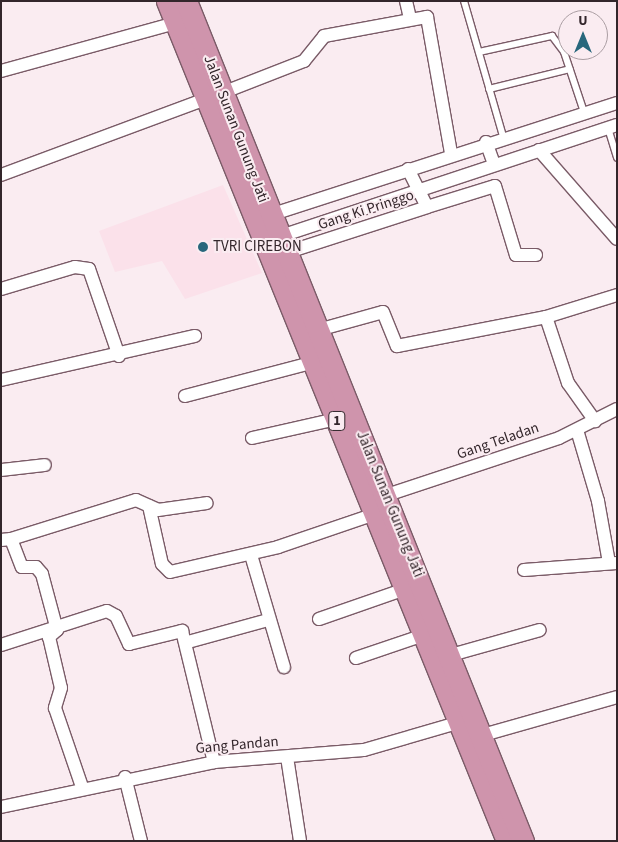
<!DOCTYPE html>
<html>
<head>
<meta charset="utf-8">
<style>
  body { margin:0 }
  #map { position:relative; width:618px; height:842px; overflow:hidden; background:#faecf1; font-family:"Source Sans 3",sans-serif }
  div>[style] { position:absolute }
  .built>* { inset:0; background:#fbe1ea }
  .roads { filter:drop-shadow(1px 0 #7a5b67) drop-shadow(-1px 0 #7a5b67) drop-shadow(0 1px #7a5b67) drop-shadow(0 -1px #7a5b67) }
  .service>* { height:6px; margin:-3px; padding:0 3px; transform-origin:3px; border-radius:3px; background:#fff }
  .minor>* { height:12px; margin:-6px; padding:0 6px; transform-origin:6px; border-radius:6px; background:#fff }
  .trunk>* { height:21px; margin:-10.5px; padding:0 10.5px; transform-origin:10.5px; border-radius:10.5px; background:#cf94ac }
  .dots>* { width:14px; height:14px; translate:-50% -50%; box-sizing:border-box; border:2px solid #faecf1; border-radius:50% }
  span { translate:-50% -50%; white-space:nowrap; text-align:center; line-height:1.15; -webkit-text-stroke:4px #faecf1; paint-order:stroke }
  .shield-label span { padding:1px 4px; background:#faecf1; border:1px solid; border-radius:4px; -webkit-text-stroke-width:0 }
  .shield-label { font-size:14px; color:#33262b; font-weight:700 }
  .street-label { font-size:15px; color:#33262b }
  .poi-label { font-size:15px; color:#33262b }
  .left { translate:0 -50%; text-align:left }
  .frame { position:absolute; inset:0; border:2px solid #33262b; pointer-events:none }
  .north { position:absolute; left:558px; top:10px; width:50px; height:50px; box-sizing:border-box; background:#faecf1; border:1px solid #aa9da2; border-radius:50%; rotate:0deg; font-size:14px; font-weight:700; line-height:20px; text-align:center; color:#33262b }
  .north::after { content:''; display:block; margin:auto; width:18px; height:22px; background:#28677c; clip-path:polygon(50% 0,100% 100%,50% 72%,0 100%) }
</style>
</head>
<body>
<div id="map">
  <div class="built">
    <i style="clip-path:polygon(223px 185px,262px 273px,185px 299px,162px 261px,115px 272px,99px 231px)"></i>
  </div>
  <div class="roads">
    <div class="service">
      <i style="left:464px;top:1px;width:141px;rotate:73.9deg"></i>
      <i style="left:479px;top:52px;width:75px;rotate:-12.4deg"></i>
      <i style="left:552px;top:36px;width:20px;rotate:53deg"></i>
      <i style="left:564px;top:52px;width:63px;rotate:71.6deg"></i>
      <i style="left:489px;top:89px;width:83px;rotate:-13.9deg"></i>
      <i style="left:608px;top:128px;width:31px;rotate:73deg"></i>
    </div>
    <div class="minor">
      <i style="left:406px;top:1px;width:18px;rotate:77deg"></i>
      <i style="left:1px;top:71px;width:180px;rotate:-15.4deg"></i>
      <i style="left:222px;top:93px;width:88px;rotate:-21.3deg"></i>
      <i style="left:304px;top:61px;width:32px;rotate:-51deg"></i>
      <i style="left:324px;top:36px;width:105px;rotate:-10.5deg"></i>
      <i style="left:427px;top:17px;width:138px;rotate:80deg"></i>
      <i style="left:486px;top:142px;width:23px;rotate:70deg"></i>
      <i style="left:539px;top:150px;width:118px;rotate:48.8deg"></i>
      <i style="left:408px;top:169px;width:42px;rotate:63.4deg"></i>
      <i style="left:427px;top:207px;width:71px;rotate:-17.2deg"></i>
      <i style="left:495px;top:186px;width:72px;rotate:73.1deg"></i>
      <i style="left:516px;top:255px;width:20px"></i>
      <i style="left:1px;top:175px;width:218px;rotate:-20.4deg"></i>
      <i style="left:267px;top:216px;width:368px;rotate:-17.9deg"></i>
      <i style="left:275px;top:238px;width:360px;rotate:-18.3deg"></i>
      <i style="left:285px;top:253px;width:149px;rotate:-17.9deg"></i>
      <i style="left:1px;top:289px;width:77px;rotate:-16.6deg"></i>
      <i style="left:75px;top:267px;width:14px;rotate:8deg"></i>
      <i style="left:89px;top:269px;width:92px;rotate:71deg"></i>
      <i style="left:546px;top:317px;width:70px;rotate:71.6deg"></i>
      <i style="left:568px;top:383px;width:47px;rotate:54.6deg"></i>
      <i style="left:318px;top:330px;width:67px;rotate:-15.5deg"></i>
      <i style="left:383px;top:312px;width:37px;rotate:68deg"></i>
      <i style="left:397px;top:346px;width:152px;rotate:-11deg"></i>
      <i style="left:546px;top:317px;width:74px;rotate:-17.2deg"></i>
      <i style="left:1px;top:380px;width:199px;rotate:-12.8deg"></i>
      <i style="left:185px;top:396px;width:130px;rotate:-14.7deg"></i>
      <i style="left:577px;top:430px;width:74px;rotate:73.5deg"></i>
      <i style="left:598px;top:501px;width:63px;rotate:79.9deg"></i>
      <i style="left:252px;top:438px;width:86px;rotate:-12.7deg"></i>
      <i style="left:1px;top:470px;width:44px;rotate:-6.5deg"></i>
      <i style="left:387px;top:495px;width:181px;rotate:-18.3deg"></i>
      <i style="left:559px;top:438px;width:65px;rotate:-26.6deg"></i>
      <i style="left:149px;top:506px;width:59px;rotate:77.4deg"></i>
      <i style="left:162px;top:564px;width:11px;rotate:45deg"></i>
      <i style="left:170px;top:572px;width:111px;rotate:-13deg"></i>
      <i style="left:278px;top:547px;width:102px;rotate:-18.8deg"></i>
      <i style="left:11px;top:539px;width:131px;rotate:-17.3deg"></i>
      <i style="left:136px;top:500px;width:24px;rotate:24deg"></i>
      <i style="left:158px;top:510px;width:49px;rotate:-8.1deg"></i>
      <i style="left:1px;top:540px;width:10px;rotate:-6deg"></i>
      <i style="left:11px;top:539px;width:30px;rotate:69deg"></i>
      <i style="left:22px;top:567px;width:14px"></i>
      <i style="left:36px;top:567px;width:9px;rotate:49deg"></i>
      <i style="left:42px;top:574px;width:58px;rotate:75deg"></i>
      <i style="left:57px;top:630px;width:11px;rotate:139deg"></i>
      <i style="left:49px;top:637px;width:52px;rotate:76.8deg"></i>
      <i style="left:61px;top:688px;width:21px;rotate:107deg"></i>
      <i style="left:55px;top:708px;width:83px;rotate:71.1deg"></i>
      <i style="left:251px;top:555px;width:117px;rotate:73.6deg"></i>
      <i style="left:524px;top:570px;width:93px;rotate:-4.3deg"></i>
      <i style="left:319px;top:619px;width:91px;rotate:-19.2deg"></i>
      <i style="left:188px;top:642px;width:83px;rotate:-15.4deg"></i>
      <i style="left:1px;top:645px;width:111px;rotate:-17.8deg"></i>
      <i style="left:107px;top:611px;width:10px;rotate:29deg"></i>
      <i style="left:116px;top:616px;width:31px;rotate:65deg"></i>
      <i style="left:129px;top:644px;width:55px;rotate:-13.8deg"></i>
      <i style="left:182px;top:631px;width:135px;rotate:76.3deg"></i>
      <i style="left:451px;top:655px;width:92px;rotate:-15.7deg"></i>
      <i style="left:356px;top:658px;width:72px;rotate:-18.7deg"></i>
      <i style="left:483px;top:735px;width:139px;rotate:-15.8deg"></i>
      <i style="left:287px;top:757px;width:85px;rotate:81.2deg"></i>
      <i style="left:125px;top:777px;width:66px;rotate:76deg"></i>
      <i style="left:1px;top:807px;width:218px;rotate:-11.9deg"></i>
      <i style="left:214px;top:762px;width:150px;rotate:-4.6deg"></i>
      <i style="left:364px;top:750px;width:104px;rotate:-16.2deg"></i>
    </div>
    <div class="trunk">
      <i style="left:167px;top:1px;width:906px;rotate:67.96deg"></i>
      <i style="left:186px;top:1px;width:905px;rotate:68.14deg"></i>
    </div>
  </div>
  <div class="dots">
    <i style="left:203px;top:247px;background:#28677c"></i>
  </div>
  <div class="shield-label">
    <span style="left:337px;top:421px">1</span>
  </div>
  <div class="street-label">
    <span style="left:236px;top:129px;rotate:69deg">Jalan Sunan Gunung Jati</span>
    <span style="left:366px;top:210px;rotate:-18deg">Gang Ki Pringgo</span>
    <span style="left:498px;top:441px;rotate:-19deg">Gang Teladan</span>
    <span style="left:390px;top:504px;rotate:68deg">Jalan Sunan Gunung Jati</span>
    <span style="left:237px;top:745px;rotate:-5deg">Gang Pandan</span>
  </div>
  <div class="poi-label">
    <span class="left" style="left:213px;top:247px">TVRI CIREBON</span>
  </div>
  <div class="frame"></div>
  <div class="north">U</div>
</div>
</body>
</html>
